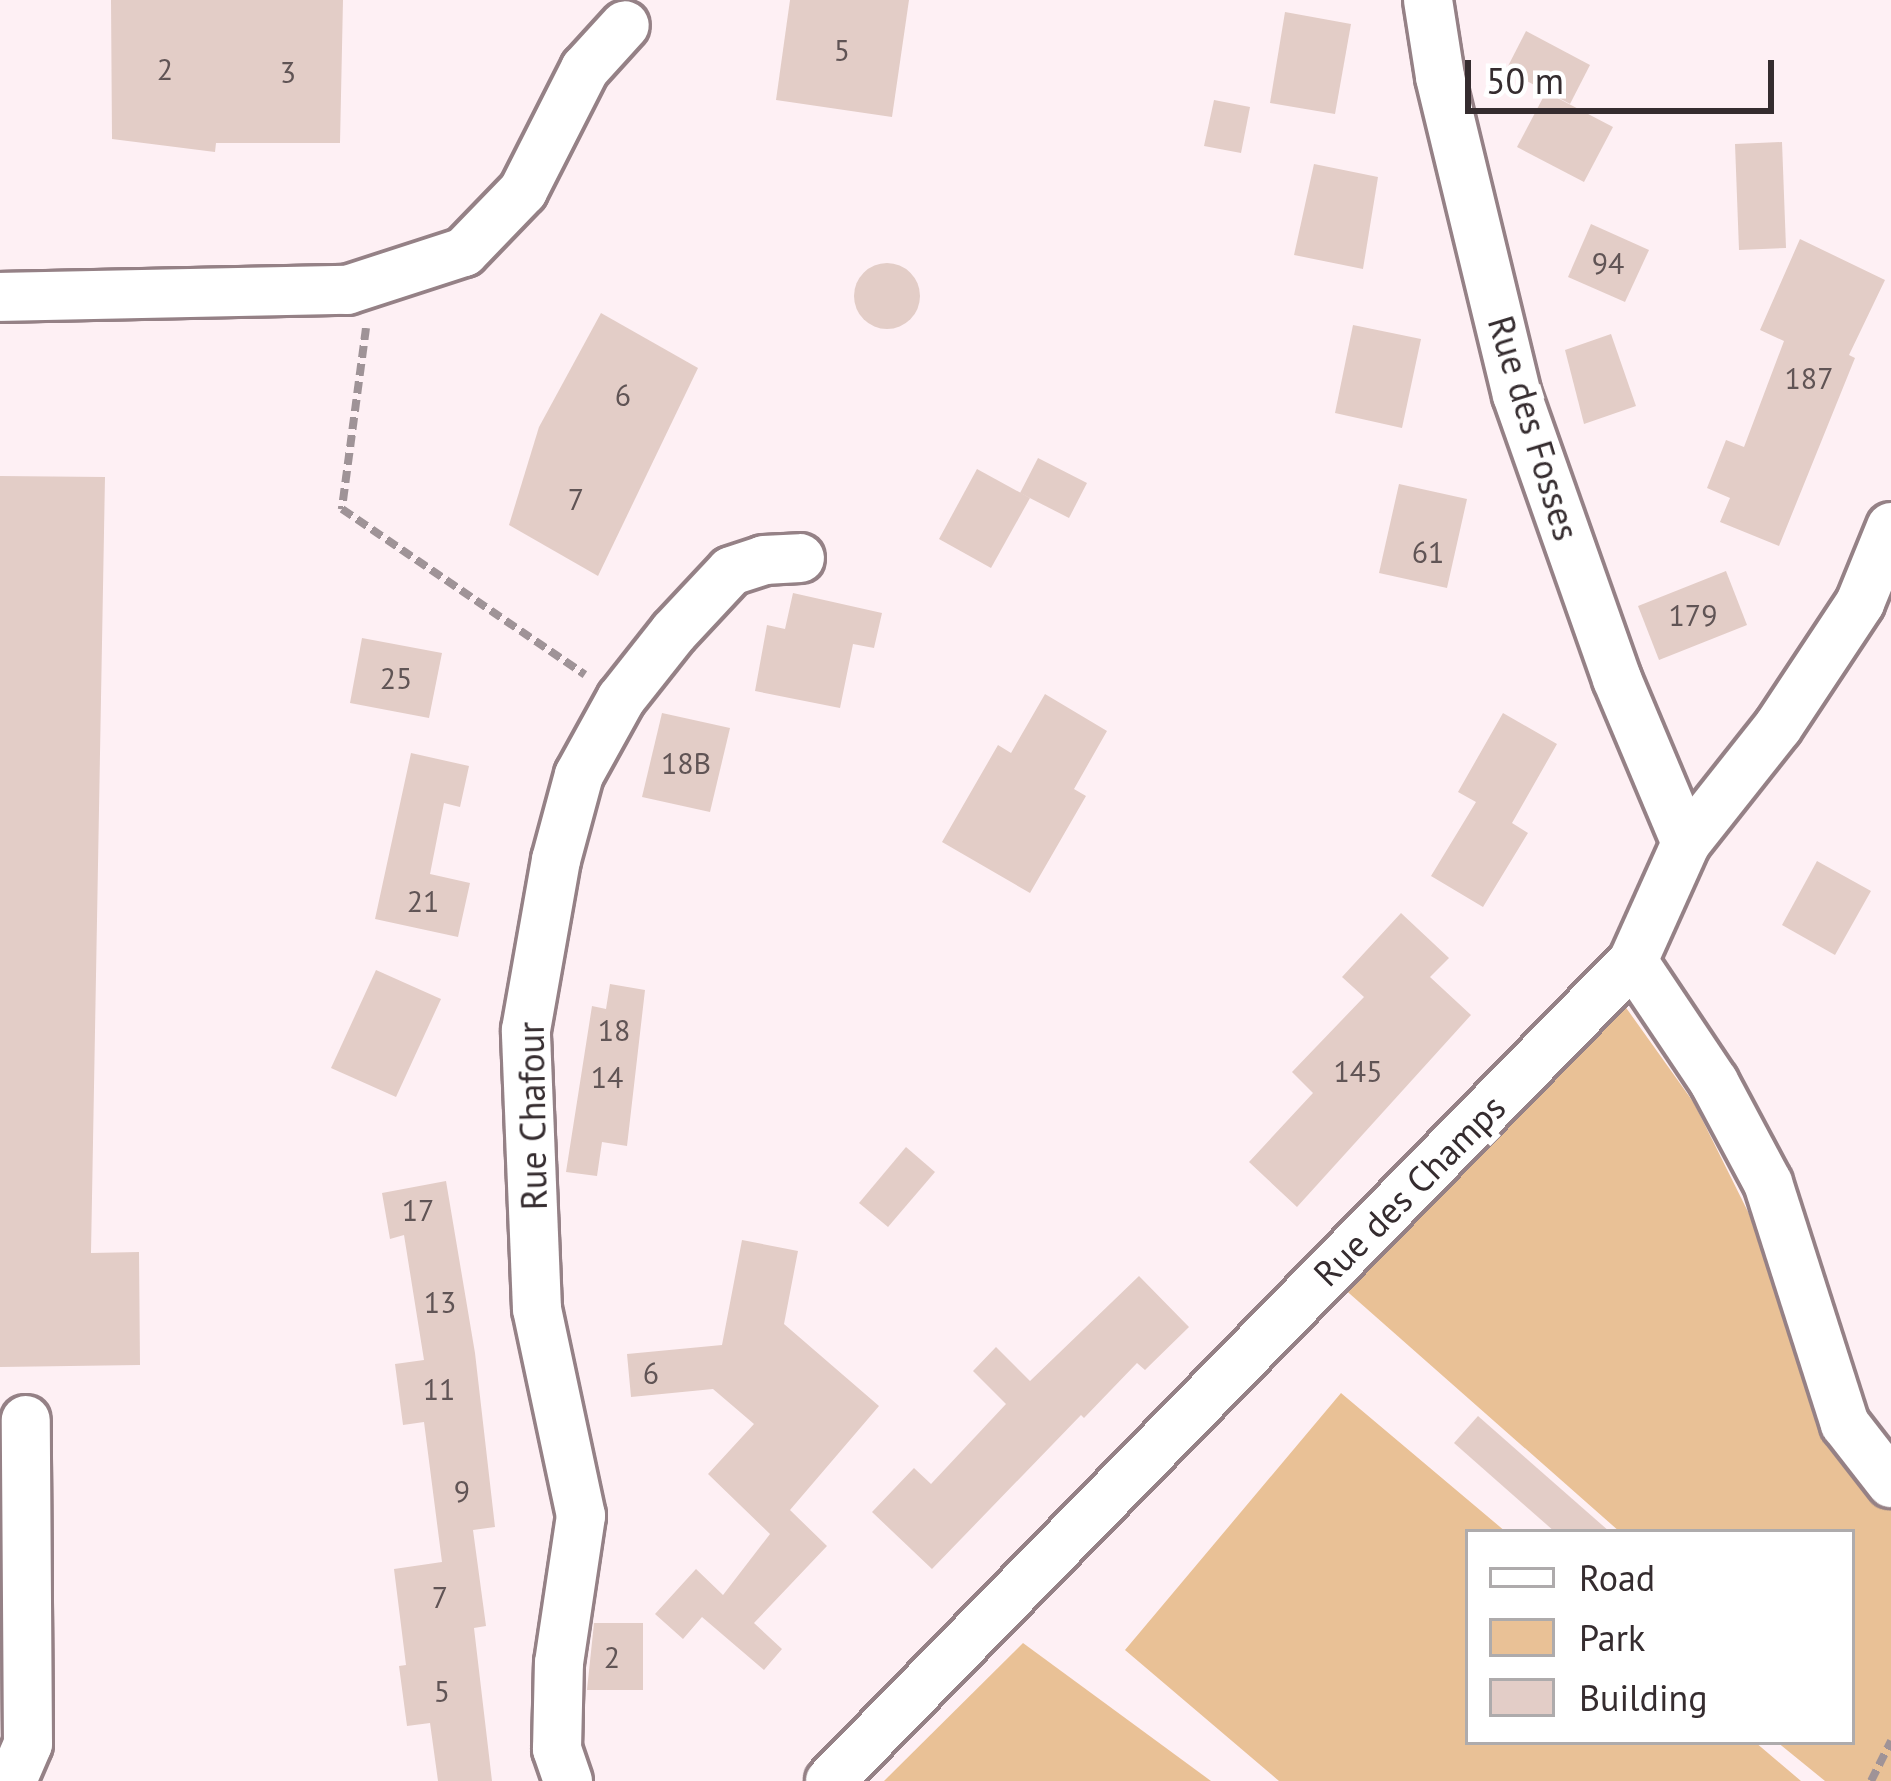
<!DOCTYPE html>
<html>
<head>
<meta charset="utf-8">
<style>
  body { margin:0 }
  #map { position:relative; width:1891px; height:1781px; overflow:hidden; background:#fef0f4; font-family:"PT Sans",sans-serif }
  div>[style] { position:absolute }
  .green>* { inset:0; background:#e9c196 }
  .building>* { inset:0; background:#e3cdc7 }
  .round { border-radius:50% }
  .path>* { height:8px; margin-top:-4px; transform-origin:0; background:repeating-linear-gradient(90deg,#9f9397 0 12px,transparent 0 18px) }
  .roads { filter:drop-shadow(3px 0 #958186) drop-shadow(-3px 0 #958186) drop-shadow(0 3px #958186) drop-shadow(0 -3px #958186) }
  .minor>* { height:48px; margin:-24px; padding:0 24px; transform-origin:24px; border-radius:24px; background:#fff }
  span { translate:-50% -50%; white-space:nowrap; text-align:center; line-height:1.15; -webkit-text-stroke:12px #fff; paint-order:stroke }
  .number-label { font-size:30px; color:#605455 }
  .number-label span { -webkit-text-stroke-width:0 }
  .street-label { font-size:36px; color:#352c2f }
  .legend { position:absolute; left:1465px; top:1529px; width:390px; height:216px; box-sizing:border-box; background:#fff; border:3px solid #aeabac; margin:0; padding:15px 21px; list-style:none; font-size:36px; color:#352c2f }
  .legend li { display:flex; align-items:center; gap:24px; height:60px }
  .legend b { width:60px; border:3px solid #aeabac }
  .scale { position:absolute; left:1465px; top:60px; width:309px; height:54px; box-sizing:border-box; border:6px solid #352c2f; border-top:0; padding-left:15px; font-size:36px; line-height:42px; white-space:nowrap; color:#352c2f; -webkit-text-stroke:9px #fff; paint-order:stroke }
</style>
</head>
<body>
<div id="map">
  <div class="green">
    <i style="clip-path:polygon(1612px 988px,1694px 1103px,1762px 1240px,1809px 1400px,1867px 1479px,1891px 1495px,1891px 1781px,1825px 1781px,1777px 1742px,1852px 1742px,1852px 1532px,1620px 1532px,1333px 1279px)"></i>
    <i style="clip-path:polygon(1341px 1393px,1506px 1532px,1468px 1532px,1468px 1742px,1755px 1742px,1801px 1781px,1279px 1781px,1125px 1650px)"></i>
    <i style="clip-path:polygon(1023px 1643px,1211px 1781px,884px 1781px)"></i>
  </div>
  <div class="building">
    <i style="clip-path:polygon(111px 0,343px 0,340px 143px,216px 143px,215px 152px,112px 139px)"></i>
    <i style="clip-path:polygon(790px 0,909px 0,892px 117px,776px 100px)"></i>
    <i style="clip-path:polygon(1285px 12px,1351px 24px,1335px 114px,1270px 103px)"></i>
    <i style="clip-path:polygon(1526px 31px,1590px 65px,1570px 104px,1506px 70px)"></i>
    <i style="clip-path:polygon(1546px 92px,1613px 127px,1584px 182px,1517px 147px)"></i>
    <i style="clip-path:polygon(1214px 100px,1250px 107px,1241px 153px,1204px 146px)"></i>
    <i style="clip-path:polygon(1782px 142px,1786px 248px,1739px 250px,1735px 144px)"></i>
    <i style="clip-path:polygon(1314px 164px,1378px 177px,1363px 269px,1294px 255px)"></i>
    <i style="clip-path:polygon(1591px 224px,1649px 250px,1625px 302px,1568px 277px)"></i>
    <i style="clip-path:polygon(1800px 239px,1885px 280px,1849px 355px,1855px 358px,1779px 546px,1720px 522px,1730px 498px,1707px 488px,1726px 440px,1744px 447px,1784px 341px,1760px 330px)"></i>
    <i class="round" style="left:854px;top:263px;width:66px;height:66px"></i>
    <i style="clip-path:polygon(601px 313px,698px 368px,598px 576px,509px 525px,539px 427px)"></i>
    <i style="clip-path:polygon(1353px 325px,1421px 339px,1402px 428px,1335px 413px)"></i>
    <i style="clip-path:polygon(1611px 334px,1636px 406px,1584px 424px,1565px 350px)"></i>
    <i style="clip-path:polygon(1038px 458px,1087px 483px,1069px 518px,1020px 493px)"></i>
    <i style="clip-path:polygon(977px 469px,1030px 498px,991px 568px,939px 539px)"></i>
    <i style="clip-path:polygon(0 476px,105px 477px,91px 1253px,139px 1252px,140px 1365px,0 1367px)"></i>
    <i style="clip-path:polygon(1399px 484px,1467px 499px,1447px 588px,1379px 573px)"></i>
    <i style="clip-path:polygon(1726px 571px,1747px 625px,1659px 660px,1638px 606px)"></i>
    <i style="clip-path:polygon(793px 593px,882px 613px,874px 648px,853px 644px,840px 708px,755px 691px,767px 625px,785px 629px)"></i>
    <i style="clip-path:polygon(362px 638px,442px 653px,429px 718px,350px 703px)"></i>
    <i style="clip-path:polygon(1045px 694px,1107px 731px,1074px 789px,1086px 796px,1030px 893px,942px 842px,998px 745px,1011px 753px)"></i>
    <i style="clip-path:polygon(662px 713px,730px 728px,710px 812px,642px 797px)"></i>
    <i style="clip-path:polygon(1503px 713px,1557px 744px,1512px 823px,1528px 833px,1483px 907px,1431px 876px,1476px 802px,1458px 792px)"></i>
    <i style="clip-path:polygon(411px 753px,469px 766px,460px 807px,444px 803px,430px 874px,470px 883px,458px 937px,375px 919px)"></i>
    <i style="clip-path:polygon(1817px 861px,1871px 891px,1835px 955px,1782px 925px)"></i>
    <i style="clip-path:polygon(1401px 913px,1449px 958px,1430px 977px,1471px 1015px,1297px 1207px,1249px 1162px,1313px 1093px,1292px 1072px,1364px 997px,1342px 977px)"></i>
    <i style="clip-path:polygon(376px 970px,441px 999px,396px 1097px,331px 1068px)"></i>
    <i style="clip-path:polygon(610px 984px,645px 990px,627px 1146px,602px 1142px,597px 1176px,566px 1172px,592px 1006px,606px 1009px)"></i>
    <i style="clip-path:polygon(906px 1147px,935px 1172px,888px 1227px,859px 1203px)"></i>
    <i style="clip-path:polygon(446px 1181px,475px 1353px,495px 1527px,473px 1530px,486px 1626px,474px 1628px,492px 1781px,438px 1781px,430px 1723px,407px 1726px,399px 1666px,406px 1665px,394px 1569px,442px 1562px,424px 1422px,403px 1425px,395px 1364px,424px 1360px,404px 1235px,390px 1239px,382px 1193px)"></i>
    <i style="clip-path:polygon(742px 1240px,798px 1251px,784px 1324px,879px 1406px,790px 1510px,827px 1546px,754px 1623px,782px 1649px,764px 1670px,702px 1617px,683px 1639px,655px 1614px,696px 1569px,723px 1595px,770px 1534px,708px 1474px,754px 1424px,713px 1389px,631px 1397px,627px 1354px,722px 1345px)"></i>
    <i style="clip-path:polygon(1139px 1276px,1189px 1327px,1145px 1370px,1137px 1363px,1084px 1418px,1081px 1415px,932px 1569px,872px 1512px,914px 1468px,931px 1484px,1006px 1404px,973px 1371px,996px 1347px,1030px 1381px)"></i>
    <i style="clip-path:polygon(1478px 1416px,1610px 1532px,1555px 1532px,1454px 1443px)"></i>
    <i style="clip-path:polygon(594px 1623px,643px 1623px,643px 1690px,587px 1690px)"></i>
  </div>
  <div class="path">
    <i style="left:366px;top:328px;width:183px;rotate:97.6deg"></i>
    <i style="left:342px;top:509px;width:294px;rotate:34.3deg"></i>
    <i style="left:1871px;top:1781px;width:45px;rotate:-63.4deg"></i>
  </div>
  <div class="roads">
    <div class="minor">
      <i style="left:1428px;top:0;width:78px;rotate:81.1deg"></i>
      <i style="left:1440px;top:77px;width:327px;rotate:76.4deg"></i>
      <i style="left:1517px;top:395px;width:301px;rotate:70.6deg"></i>
      <i style="left:1617px;top:679px;width:178px;rotate:67.2deg"></i>
      <i style="left:0;top:297px;width:347px;rotate:-1.2deg"></i>
      <i style="left:347px;top:290px;width:123px;rotate:-18deg"></i>
      <i style="left:464px;top:252px;width:85px;rotate:-46deg"></i>
      <i style="left:523px;top:191px;width:137px;rotate:-63.1deg"></i>
      <i style="left:585px;top:69px;width:59px;rotate:-47.7deg"></i>
      <i style="left:1633px;top:961px;width:146px;rotate:56.2deg"></i>
      <i style="left:1714px;top:1082px;width:115px;rotate:61.9deg"></i>
      <i style="left:1768px;top:1183px;width:253px;rotate:72.3deg"></i>
      <i style="left:1845px;top:1424px;width:75px;rotate:52.1deg"></i>
      <i style="left:12px;top:1781px;width:40px;rotate:-66.6deg"></i>
      <i style="left:28px;top:1744px;width:324px;rotate:-90.4deg"></i>
      <i style="left:568px;top:1781px;width:34px;rotate:-109deg"></i>
      <i style="left:557px;top:1749px;width:86px;rotate:-88.7deg"></i>
      <i style="left:559px;top:1663px;width:149px;rotate:-81.5deg"></i>
      <i style="left:581px;top:1516px;width:212px;rotate:-102deg"></i>
      <i style="left:537px;top:1309px;width:279px;rotate:-92.3deg"></i>
      <i style="left:526px;top:1030px;width:173px;rotate:-80deg"></i>
      <i style="left:556px;top:860px;width:88px;rotate:-74.9deg"></i>
      <i style="left:579px;top:775px;width:87px;rotate:-61.1deg"></i>
      <i style="left:621px;top:699px;width:85px;rotate:-51.7deg"></i>
      <i style="left:674px;top:632px;width:83px;rotate:-46.9deg"></i>
      <i style="left:731px;top:571px;width:35px;rotate:-18deg"></i>
      <i style="left:764px;top:560px;width:36px;rotate:-3deg"></i>
      <i style="left:830px;top:1781px;width:1148px;rotate:-45.6deg"></i>
      <i style="left:1633px;top:961px;width:129px;rotate:-65.8deg"></i>
      <i style="left:1686px;top:843px;width:148px;rotate:-51.6deg"></i>
      <i style="left:1778px;top:727px;width:149px;rotate:-56.5deg"></i>
      <i style="left:1860px;top:603px;width:82px;rotate:-67.8deg"></i>
    </div>
  </div>
  <div class="number-label">
    <span style="left:842px;top:50px">5</span>
    <span style="left:165px;top:69px">2</span>
    <span style="left:288px;top:72px">3</span>
    <span style="left:1608px;top:263px">94</span>
    <span style="left:1809px;top:378px">187</span>
    <span style="left:623px;top:395px">6</span>
    <span style="left:576px;top:499px">7</span>
    <span style="left:1428px;top:552px">61</span>
    <span style="left:1693px;top:615px">179</span>
    <span style="left:396px;top:678px">25</span>
    <span style="left:686px;top:763px">18B</span>
    <span style="left:423px;top:901px">21</span>
    <span style="left:614px;top:1030px">18</span>
    <span style="left:1358px;top:1071px">145</span>
    <span style="left:607px;top:1077px">14</span>
    <span style="left:418px;top:1210px">17</span>
    <span style="left:440px;top:1302px">13</span>
    <span style="left:651px;top:1373px">6</span>
    <span style="left:439px;top:1389px">11</span>
    <span style="left:462px;top:1491px">9</span>
    <span style="left:440px;top:1597px">7</span>
    <span style="left:612px;top:1657px">2</span>
    <span style="left:442px;top:1691px">5</span>
  </div>
  <div class="street-label">
    <span style="left:1534px;top:428px;rotate:73deg">Rue des Fosses</span>
    <span style="left:532px;top:1116px;rotate:-91deg">Rue Chafour</span>
    <span style="left:1409px;top:1190px;rotate:-45deg">Rue des Champs</span>
  </div>
  <ul class="legend">
  <li><b style="height:15px;background:#fff"></b>Road</li>
  <li><b style="height:33px;background:#e9c196"></b>Park</li>
  <li><b style="height:33px;background:#e3cdc7"></b>Building</li>
  </ul>
  <div class="scale">50 m</div>
</div>
</body>
</html>
